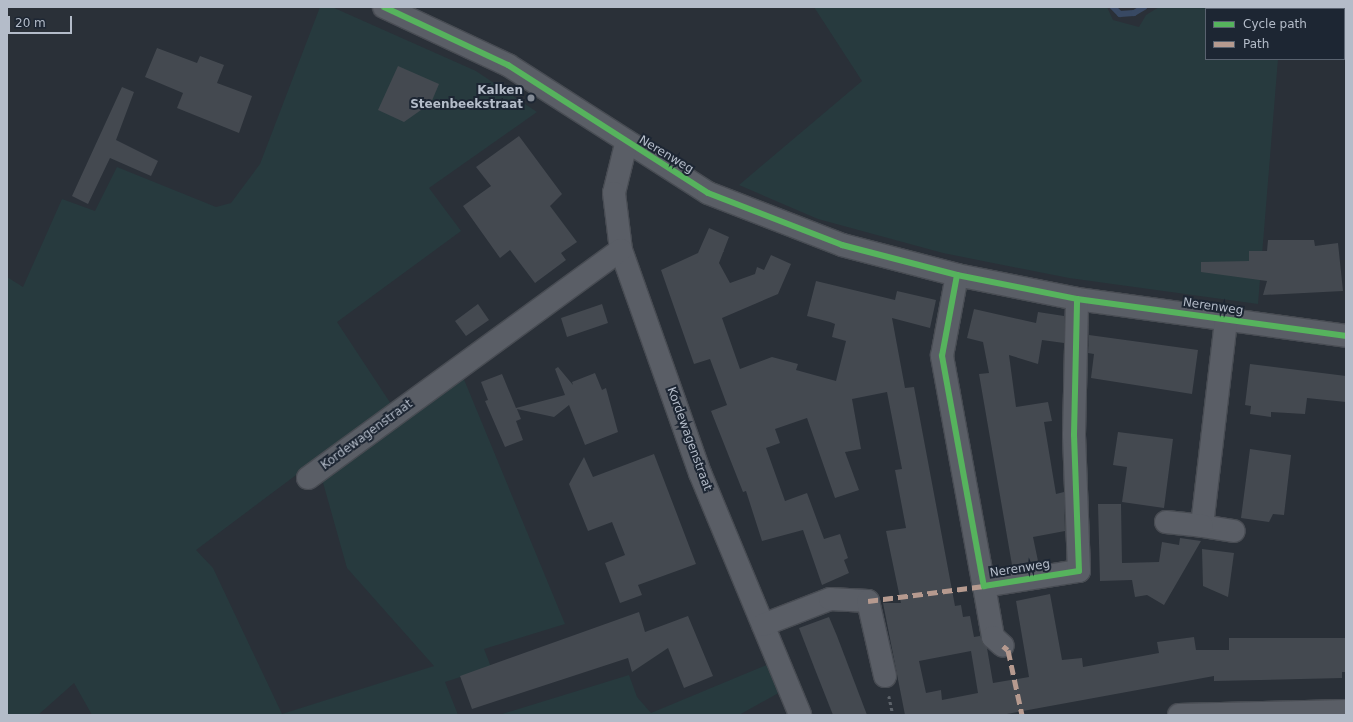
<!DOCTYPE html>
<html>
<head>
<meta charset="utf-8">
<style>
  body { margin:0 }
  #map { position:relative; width:1353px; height:722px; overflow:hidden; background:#2a3038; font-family:"DejaVu Sans",sans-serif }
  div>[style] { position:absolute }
  .green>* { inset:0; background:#273a3e }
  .stream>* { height:6px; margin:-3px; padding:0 3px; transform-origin:3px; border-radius:3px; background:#384963 }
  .building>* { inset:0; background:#444950 }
  .path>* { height:2.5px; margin-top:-1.25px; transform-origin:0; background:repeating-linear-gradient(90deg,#5d636a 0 3px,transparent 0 6px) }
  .roads { filter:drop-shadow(1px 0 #484c53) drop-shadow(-1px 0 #484c53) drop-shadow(0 1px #484c53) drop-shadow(0 -1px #484c53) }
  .street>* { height:22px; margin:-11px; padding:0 11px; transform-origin:11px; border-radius:11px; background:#5a5e66 }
  .quiet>* { height:5px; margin-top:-2.5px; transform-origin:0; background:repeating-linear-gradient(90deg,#b69a8f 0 10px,transparent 0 15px) }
  .cycleway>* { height:6px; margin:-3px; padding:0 3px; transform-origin:3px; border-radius:3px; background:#56b35d }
  .dots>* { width:11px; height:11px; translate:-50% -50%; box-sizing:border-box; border:2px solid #1d2633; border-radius:50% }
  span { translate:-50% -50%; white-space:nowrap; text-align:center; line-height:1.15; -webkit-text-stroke:4px #1d2633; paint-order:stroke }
  .poi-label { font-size:12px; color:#b4bcc9; font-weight:700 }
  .right { translate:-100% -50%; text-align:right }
  .street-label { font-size:12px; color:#b4bcc9 }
  .frame { position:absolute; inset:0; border:8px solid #b4bcc9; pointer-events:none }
  .legend { position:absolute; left:1205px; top:8px; width:140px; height:52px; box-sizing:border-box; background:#1d2633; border:1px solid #59626f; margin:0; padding:5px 7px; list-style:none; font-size:12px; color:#b4bcc9 }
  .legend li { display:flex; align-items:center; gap:8px; height:20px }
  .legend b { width:20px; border:1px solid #59626f }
  .scale { position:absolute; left:8px; top:16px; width:64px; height:18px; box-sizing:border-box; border:2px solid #b4bcc9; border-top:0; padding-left:5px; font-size:12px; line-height:14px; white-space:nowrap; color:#b4bcc9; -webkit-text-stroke:3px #1d2633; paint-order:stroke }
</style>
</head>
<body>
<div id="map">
  <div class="green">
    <i style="clip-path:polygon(320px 7px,332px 7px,476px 71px,537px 112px,429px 188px,461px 231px,337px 322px,391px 404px,196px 550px,213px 568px,282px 714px,434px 666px,347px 568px,322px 479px,463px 377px,565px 624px,484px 649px,491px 667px,445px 682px,458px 715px,92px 715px,74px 683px,38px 715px,7px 715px,7px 277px,23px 287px,62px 199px,95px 211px,117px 167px,216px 207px,231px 203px,260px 164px)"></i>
    <i style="clip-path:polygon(814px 7px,1107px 7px,1113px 20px,1139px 27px,1146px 15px,1159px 7px,1251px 9px,1206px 9px,1206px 59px,1278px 59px,1258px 304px,1069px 278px,943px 253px,818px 219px,739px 185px,862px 81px)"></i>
    <i style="clip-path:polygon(769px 664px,782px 691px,739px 715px,499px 715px,629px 675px,637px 697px,651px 713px)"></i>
  </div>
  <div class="stream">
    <i style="left:1113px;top:7px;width:10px;rotate:45deg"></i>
    <i style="left:1120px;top:14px;width:14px;rotate:-4deg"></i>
    <i style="left:1134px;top:13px;width:12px;rotate:-31deg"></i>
    <i style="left:1277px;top:7px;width:8px;rotate:14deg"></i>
    <i style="left:1344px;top:11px;width:2px"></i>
  </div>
  <div class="building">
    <i style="clip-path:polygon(157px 48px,197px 63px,200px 56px,224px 65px,217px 83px,252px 96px,239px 133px,177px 108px,183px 93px,145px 77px)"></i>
    <i style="clip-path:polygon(398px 66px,439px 84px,431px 103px,404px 122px,378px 110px)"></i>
    <i style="clip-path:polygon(122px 87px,134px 92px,116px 140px,158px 161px,151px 176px,110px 158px,88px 204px,72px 196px)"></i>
    <i style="clip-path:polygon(519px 136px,562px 194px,550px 206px,577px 242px,561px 253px,566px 260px,535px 283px,510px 250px,500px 258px,463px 206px,491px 186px,476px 167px)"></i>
    <i style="clip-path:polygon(evenodd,709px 228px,729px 237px,719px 263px,730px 283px,755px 274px,757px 267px,764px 270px,771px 255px,791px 264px,778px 294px,722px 318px,740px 369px,772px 357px,798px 364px,796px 370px,836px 381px,846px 341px,832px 337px,835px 324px,830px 322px,807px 316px,816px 281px,895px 300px,897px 291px,936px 300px,930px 328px,892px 318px,905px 388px,914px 387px,955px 606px,961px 605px,963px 617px,970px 616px,974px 637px,980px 636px,987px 648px,993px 683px,1029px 677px,1016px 601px,1050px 594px,1062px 660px,1082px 658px,1083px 667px,1159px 653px,1157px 642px,1194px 637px,1196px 650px,1229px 650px,1229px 638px,1346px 638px,1346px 672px,1342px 672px,1342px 678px,1214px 681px,1214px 676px,1001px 715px,905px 715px,883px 603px,901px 603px,886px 531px,906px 528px,895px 470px,902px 469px,887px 392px,852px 399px,861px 449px,845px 452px,859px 490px,835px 498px,807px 418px,775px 429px,780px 443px,766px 448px,785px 501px,807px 493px,824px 539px,840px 534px,848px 558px,844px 560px,849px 573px,822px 585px,803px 530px,762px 541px,746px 491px,743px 492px,711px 411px,727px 405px,710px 359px,694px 364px,661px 270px,698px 253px,709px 228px,971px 651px,978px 693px,942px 700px,941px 690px,926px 693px,919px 661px,971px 651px)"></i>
    <i style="clip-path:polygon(1268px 240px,1314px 240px,1315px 246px,1338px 243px,1343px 291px,1263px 295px,1267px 281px,1201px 272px,1201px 262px,1249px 261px,1249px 251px,1267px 251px)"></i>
    <i style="clip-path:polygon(478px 304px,489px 320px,466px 336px,455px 321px)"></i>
    <i style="clip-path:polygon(602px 304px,608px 323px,567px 337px,561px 318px)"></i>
    <i style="clip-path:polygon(974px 309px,1036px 323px,1038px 312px,1064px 316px,1064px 343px,1042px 340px,1038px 364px,1009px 355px,1016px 407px,1048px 402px,1052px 421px,1044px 422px,1056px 494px,1064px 492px,1065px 531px,1033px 537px,1038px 561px,1012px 565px,979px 374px,989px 373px,983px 342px,967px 338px)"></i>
    <i style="clip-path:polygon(1089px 335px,1198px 350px,1192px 394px,1091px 378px,1094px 354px,1088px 353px)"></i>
    <i style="clip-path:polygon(1250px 364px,1346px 376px,1346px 402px,1307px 398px,1305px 414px,1271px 412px,1271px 417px,1250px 414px,1251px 406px,1245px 405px)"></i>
    <i style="clip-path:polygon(558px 367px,573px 385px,572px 382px,595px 373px,602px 390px,606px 388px,618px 432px,585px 445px,569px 405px,554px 417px,517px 409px,521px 419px,516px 421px,523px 440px,505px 447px,485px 401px,488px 400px,481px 382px,502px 374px,516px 408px,565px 395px,555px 369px)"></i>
    <i style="clip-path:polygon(1118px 432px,1173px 439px,1164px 508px,1122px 502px,1127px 467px,1113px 465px)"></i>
    <i style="clip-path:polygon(1250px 449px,1291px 455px,1284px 515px,1273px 514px,1269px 522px,1241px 518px)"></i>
    <i style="clip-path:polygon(654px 454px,696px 564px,638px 585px,642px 595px,620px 603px,605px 563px,625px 555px,612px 522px,588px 531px,569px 484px,584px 457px,593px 477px)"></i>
    <i style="clip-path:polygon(1098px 504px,1121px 504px,1122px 563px,1159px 562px,1162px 542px,1179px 545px,1180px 538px,1201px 541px,1164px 605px,1147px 595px,1135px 597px,1132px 580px,1100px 581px)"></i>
    <i style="clip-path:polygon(1202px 549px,1234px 553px,1228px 597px,1203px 586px)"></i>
    <i style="clip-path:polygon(639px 612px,645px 632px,688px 616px,713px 676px,684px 688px,668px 648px,632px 672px,628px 658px,472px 709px,460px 676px)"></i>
    <i style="clip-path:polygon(829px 617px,837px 636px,867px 715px,833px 715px,816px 672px,799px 628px)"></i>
  </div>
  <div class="path">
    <i style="left:889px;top:696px;width:19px;rotate:78deg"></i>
  </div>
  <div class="roads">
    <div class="street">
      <i style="left:384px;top:7px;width:137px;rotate:25.1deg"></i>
      <i style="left:508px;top:65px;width:237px;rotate:32.6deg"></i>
      <i style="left:708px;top:193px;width:144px;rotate:21.2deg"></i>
      <i style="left:842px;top:245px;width:119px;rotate:14.6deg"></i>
      <i style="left:957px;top:275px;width:122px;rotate:11.3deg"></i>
      <i style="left:1077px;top:299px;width:272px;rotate:7.8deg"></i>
      <i style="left:626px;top:144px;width:50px;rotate:103.8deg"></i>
      <i style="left:614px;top:193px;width:57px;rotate:83deg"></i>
      <i style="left:621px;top:250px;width:237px;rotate:70.5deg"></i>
      <i style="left:700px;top:473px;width:262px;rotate:67.5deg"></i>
      <i style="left:957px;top:275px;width:82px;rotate:100.5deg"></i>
      <i style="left:942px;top:356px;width:234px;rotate:79.7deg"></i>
      <i style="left:984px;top:586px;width:96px;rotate:-9deg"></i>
      <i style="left:1079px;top:571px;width:136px;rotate:-92.1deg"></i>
      <i style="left:1074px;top:435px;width:136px;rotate:-88.7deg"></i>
      <i style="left:1226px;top:321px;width:206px;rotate:96.7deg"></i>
      <i style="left:1202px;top:526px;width:32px;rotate:9deg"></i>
      <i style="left:308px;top:478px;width:387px;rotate:-36.1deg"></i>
      <i style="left:1166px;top:522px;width:36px;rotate:6deg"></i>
      <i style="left:984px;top:586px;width:52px;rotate:80deg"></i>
      <i style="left:993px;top:637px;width:13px;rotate:42deg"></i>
      <i style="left:763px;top:625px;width:72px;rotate:-21.2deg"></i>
      <i style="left:830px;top:599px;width:38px;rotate:3deg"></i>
      <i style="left:868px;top:601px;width:77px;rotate:77.2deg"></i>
      <i style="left:1179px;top:715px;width:167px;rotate:-1.4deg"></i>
    </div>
  </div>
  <div class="quiet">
    <i style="left:868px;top:601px;width:117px;rotate:-7.4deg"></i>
    <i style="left:1003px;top:646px;width:6px;rotate:39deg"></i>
    <i style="left:1008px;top:650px;width:66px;rotate:77.8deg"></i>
  </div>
  <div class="cycleway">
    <i style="left:384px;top:7px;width:137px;rotate:25.1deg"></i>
    <i style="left:508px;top:65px;width:237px;rotate:32.6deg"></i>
    <i style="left:708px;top:193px;width:144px;rotate:21.2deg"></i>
    <i style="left:842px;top:245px;width:119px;rotate:14.6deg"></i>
    <i style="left:957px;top:275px;width:122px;rotate:11.3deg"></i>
    <i style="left:1077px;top:299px;width:272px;rotate:7.8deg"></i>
    <i style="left:957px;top:275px;width:82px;rotate:100.5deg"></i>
    <i style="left:942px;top:356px;width:234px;rotate:79.7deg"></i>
    <i style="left:984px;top:586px;width:96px;rotate:-9deg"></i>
    <i style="left:1079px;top:571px;width:136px;rotate:-92.1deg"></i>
    <i style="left:1074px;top:435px;width:136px;rotate:-88.7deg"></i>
  </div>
  <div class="dots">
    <i style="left:531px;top:98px;background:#848b96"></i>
  </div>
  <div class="poi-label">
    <span class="right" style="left:523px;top:98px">Kalken<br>Steenbeekstraat</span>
  </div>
  <div class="street-label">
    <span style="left:666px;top:155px;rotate:31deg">Nerenweg</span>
    <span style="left:1213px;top:307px;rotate:8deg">Nerenweg</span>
    <span style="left:367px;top:435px;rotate:-36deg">Kordewagenstraat</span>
    <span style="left:689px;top:439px;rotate:70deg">Kordewagenstraat</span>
    <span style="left:1020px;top:569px;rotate:-9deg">Nerenweg</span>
  </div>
  <div class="frame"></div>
  <ul class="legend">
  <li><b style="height:5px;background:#56b35d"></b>Cycle path</li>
  <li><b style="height:5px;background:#b69a8f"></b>Path</li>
  </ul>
  <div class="scale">20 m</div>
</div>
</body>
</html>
